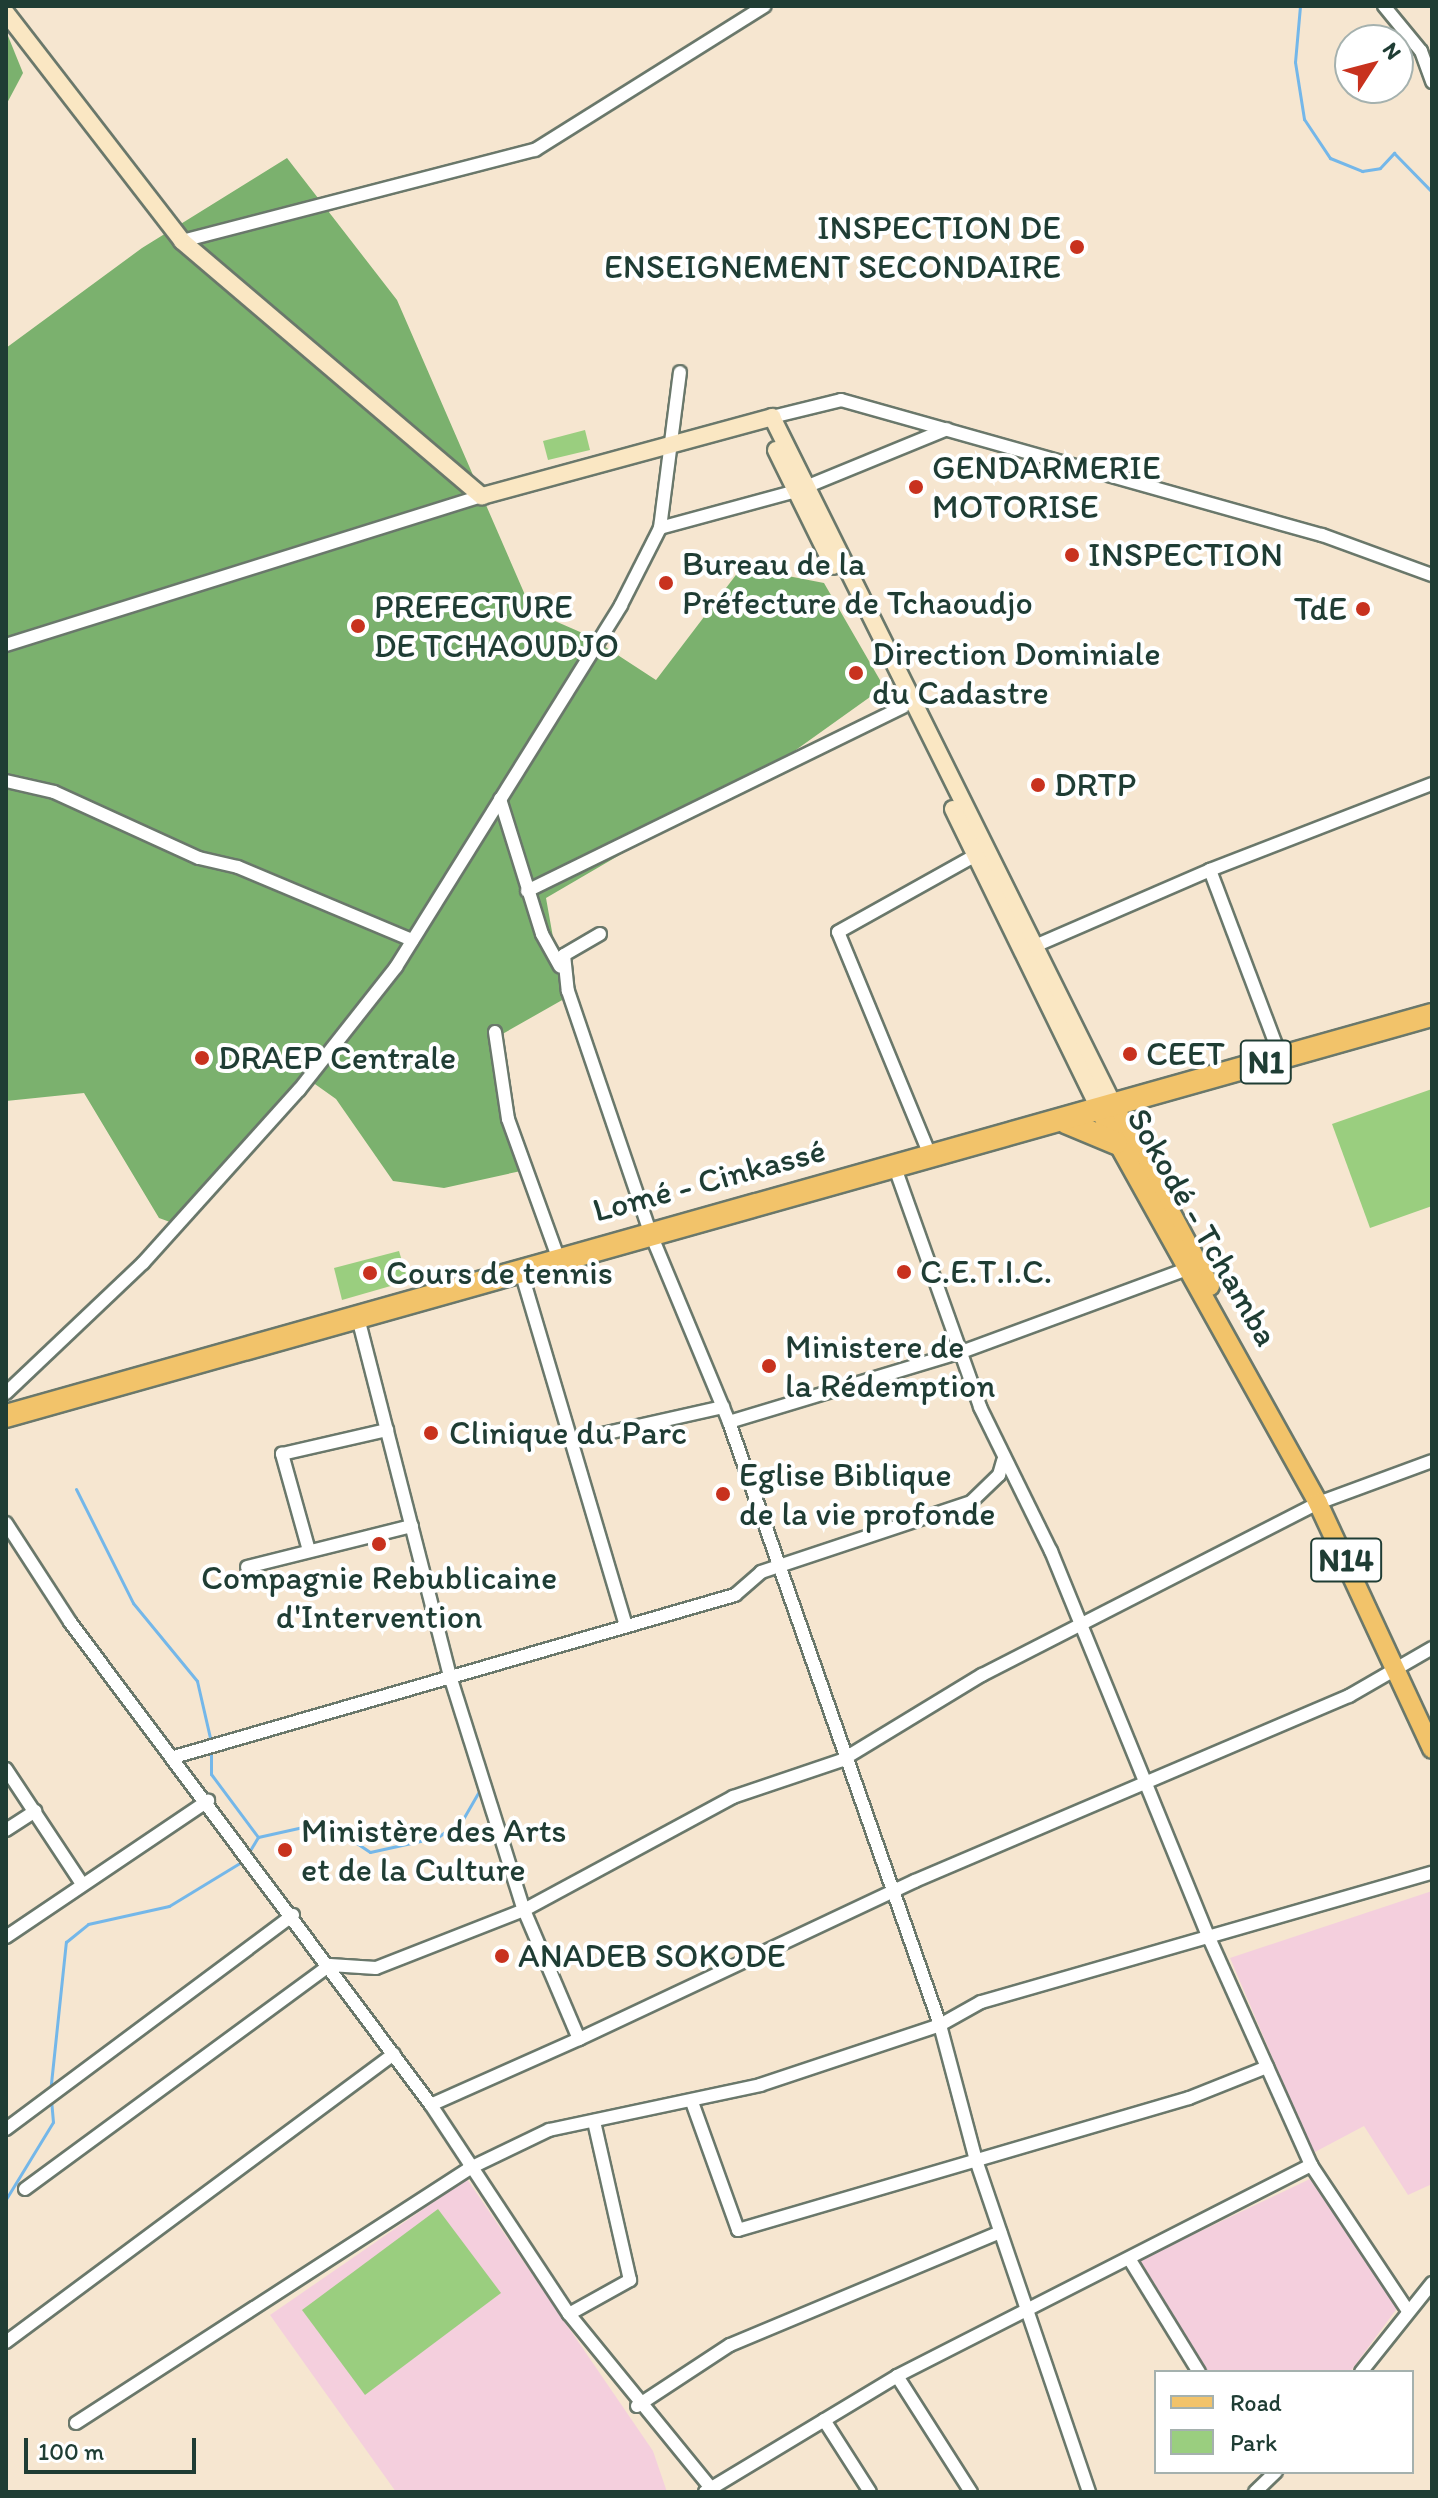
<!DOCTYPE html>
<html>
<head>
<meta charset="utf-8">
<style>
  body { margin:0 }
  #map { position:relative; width:1438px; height:2498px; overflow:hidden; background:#f6e6d0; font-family:Itim,sans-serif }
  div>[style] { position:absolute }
  .built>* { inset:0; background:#f4cfdd }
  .green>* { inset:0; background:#9ace7f }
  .forest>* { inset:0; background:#7bb16e }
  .stream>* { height:3px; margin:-1.5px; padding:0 1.5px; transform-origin:1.5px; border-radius:1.5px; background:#74b7e9 }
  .roads { filter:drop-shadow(2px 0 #6a786b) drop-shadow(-2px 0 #6a786b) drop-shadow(0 2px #6a786b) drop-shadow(0 -2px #6a786b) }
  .street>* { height:12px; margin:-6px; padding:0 6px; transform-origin:6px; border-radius:6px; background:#fff }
  .secondary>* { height:16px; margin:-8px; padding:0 8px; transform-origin:8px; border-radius:8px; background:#fae7c3 }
  .primary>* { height:18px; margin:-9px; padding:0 9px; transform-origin:9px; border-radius:9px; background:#f2c36a }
  .highway>* { height:22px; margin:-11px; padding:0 11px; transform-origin:11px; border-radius:11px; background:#f2c36a }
  .dots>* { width:22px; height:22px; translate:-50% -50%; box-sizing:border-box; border:4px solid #fff; border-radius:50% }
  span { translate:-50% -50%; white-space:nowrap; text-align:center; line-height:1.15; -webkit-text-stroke:8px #fff; paint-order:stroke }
  .shield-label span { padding:2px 6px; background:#fff; border:2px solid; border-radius:6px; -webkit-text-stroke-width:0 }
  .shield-label { font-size:32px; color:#1f3d34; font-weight:700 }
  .poi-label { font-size:34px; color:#1f3d34 }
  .right { translate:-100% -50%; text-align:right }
  .left { translate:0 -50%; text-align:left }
  .street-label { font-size:34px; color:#1f3d34 }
  .frame { position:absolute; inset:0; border:8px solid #1f3d34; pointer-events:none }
  .legend { position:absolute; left:1154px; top:2370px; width:260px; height:104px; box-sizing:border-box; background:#fff; border:2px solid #a5b1ae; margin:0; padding:10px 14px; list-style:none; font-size:24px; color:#1f3d34 }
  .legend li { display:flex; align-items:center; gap:16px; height:40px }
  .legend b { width:40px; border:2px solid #a5b1ae }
  .north { position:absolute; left:1334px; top:24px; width:80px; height:80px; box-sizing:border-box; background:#fff; border:2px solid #a5b1ae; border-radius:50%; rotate:54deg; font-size:22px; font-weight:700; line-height:32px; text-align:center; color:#1f3d34 }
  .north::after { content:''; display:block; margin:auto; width:28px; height:36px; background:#c8321e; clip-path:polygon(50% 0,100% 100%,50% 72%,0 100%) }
  .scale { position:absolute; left:24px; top:2438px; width:172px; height:36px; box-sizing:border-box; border:4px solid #1f3d34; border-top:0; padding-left:10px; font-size:24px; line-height:28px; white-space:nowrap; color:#1f3d34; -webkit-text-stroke:6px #fff; paint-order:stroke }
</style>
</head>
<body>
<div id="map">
  <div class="built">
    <i style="clip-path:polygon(1432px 1891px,1432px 2184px,1408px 2195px,1364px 2126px,1313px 2153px,1230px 1958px)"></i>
    <i style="clip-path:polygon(467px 2179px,653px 2451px,667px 2492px,396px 2492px,270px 2315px)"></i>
    <i style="clip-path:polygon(1310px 2179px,1398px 2307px,1350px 2372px,1207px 2372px,1140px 2260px)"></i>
  </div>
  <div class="green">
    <i style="clip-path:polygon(585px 430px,590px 450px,548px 460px,543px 441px)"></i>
    <i style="clip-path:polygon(1432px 1089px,1432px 1206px,1370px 1228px,1332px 1124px)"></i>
    <i style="clip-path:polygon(399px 1251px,408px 1281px,342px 1300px,334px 1268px)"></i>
    <i style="clip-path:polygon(438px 2209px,501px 2293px,365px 2395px,302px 2310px)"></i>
  </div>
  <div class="forest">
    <i style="clip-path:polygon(6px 31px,23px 73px,6px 105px)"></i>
    <i style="clip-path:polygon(287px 158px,397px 300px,532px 611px,587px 635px,656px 680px,742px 567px,824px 583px,884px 687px,779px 762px,546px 898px,564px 999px,490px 1041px,521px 1171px,444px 1188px,393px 1181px,336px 1099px,305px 1077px,170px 1222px,159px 1218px,84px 1093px,6px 1101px,6px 348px,142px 248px)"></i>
  </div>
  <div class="stream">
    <i style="left:1217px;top:6px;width:8px"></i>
    <i style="left:1300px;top:6px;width:56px;rotate:95.1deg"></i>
    <i style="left:1295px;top:62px;width:58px;rotate:81deg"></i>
    <i style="left:1304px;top:119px;width:47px;rotate:56.3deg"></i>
    <i style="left:1330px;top:158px;width:35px;rotate:22deg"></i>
    <i style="left:1362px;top:171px;width:18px;rotate:-9deg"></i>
    <i style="left:1380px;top:168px;width:21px;rotate:-47deg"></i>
    <i style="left:1394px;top:153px;width:54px;rotate:45.7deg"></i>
    <i style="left:76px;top:1489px;width:127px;rotate:63.4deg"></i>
    <i style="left:133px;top:1603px;width:101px;rotate:50.6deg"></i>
    <i style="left:197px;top:1681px;width:63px;rotate:77.1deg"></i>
    <i style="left:211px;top:1749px;width:25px;rotate:90deg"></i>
    <i style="left:211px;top:1774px;width:79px;rotate:53.3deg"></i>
    <i style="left:258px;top:1837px;width:21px;rotate:121deg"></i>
    <i style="left:258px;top:1837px;width:69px;rotate:-12.6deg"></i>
    <i style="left:325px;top:1822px;width:54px;rotate:33.7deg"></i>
    <i style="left:370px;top:1852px;width:70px;rotate:-12.4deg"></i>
    <i style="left:438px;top:1837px;width:31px;rotate:-36deg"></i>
    <i style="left:463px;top:1819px;width:34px;rotate:-60deg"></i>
    <i style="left:50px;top:2093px;width:152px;rotate:-84deg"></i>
    <i style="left:66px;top:1942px;width:28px;rotate:-39deg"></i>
    <i style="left:88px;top:1924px;width:83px;rotate:-12.5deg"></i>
    <i style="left:169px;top:1906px;width:87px;rotate:-31.3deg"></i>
    <i style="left:6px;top:2199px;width:90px;rotate:-58.6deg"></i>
    <i style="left:53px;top:2122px;width:22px;rotate:-95deg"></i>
  </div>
  <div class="roads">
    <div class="street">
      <i style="left:1384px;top:6px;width:58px;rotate:50.6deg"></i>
      <i style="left:1421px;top:51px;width:33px;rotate:70deg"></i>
      <i style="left:182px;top:241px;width:365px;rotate:-14.5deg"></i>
      <i style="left:535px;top:150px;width:271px;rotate:-32.1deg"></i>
      <i style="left:772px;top:417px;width:71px;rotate:-13.8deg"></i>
      <i style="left:841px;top:400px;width:500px;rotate:15.7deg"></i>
      <i style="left:1322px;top:535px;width:117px;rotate:20deg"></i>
      <i style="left:660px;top:528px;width:157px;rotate:-82.7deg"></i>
      <i style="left:6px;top:645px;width:499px;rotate:-17.4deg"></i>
      <i style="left:6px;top:781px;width:49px;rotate:12.9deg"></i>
      <i style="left:54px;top:792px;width:159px;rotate:24.5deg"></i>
      <i style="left:199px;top:858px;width:40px;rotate:13deg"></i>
      <i style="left:238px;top:867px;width:189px;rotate:22.8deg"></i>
      <i style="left:500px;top:799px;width:141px;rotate:72.7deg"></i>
      <i style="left:542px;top:934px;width:37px;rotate:61deg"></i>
      <i style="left:527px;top:891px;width:419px;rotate:-26.1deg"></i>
      <i style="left:600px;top:934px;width:42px;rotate:149.7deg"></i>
      <i style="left:564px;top:955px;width:36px;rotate:84deg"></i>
      <i style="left:568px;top:991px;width:255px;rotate:71.2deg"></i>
      <i style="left:650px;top:1232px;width:206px;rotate:67.4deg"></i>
      <i style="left:729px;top:1422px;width:639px;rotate:70.71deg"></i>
      <i style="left:940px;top:2025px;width:140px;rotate:75.1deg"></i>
      <i style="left:976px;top:2160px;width:351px;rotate:71.2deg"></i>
      <i style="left:1030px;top:948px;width:196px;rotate:-23.4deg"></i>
      <i style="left:495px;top:1032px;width:88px;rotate:81.5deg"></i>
      <i style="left:508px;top:1119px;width:147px;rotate:70.1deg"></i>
      <i style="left:1281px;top:1058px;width:201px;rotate:-110.7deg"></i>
      <i style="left:1210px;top:870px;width:238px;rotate:-21.2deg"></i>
      <i style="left:930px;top:1155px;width:241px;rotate:-112.4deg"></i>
      <i style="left:838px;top:932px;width:158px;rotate:-29.2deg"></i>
      <i style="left:894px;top:1165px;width:257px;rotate:70.4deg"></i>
      <i style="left:980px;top:1407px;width:161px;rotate:63.8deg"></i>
      <i style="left:1051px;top:1551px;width:420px;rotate:67.8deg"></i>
      <i style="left:1210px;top:1940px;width:247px;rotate:65.8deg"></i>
      <i style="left:1311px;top:2165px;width:175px;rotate:56.4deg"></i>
      <i style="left:520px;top:1268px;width:373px;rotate:73.5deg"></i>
      <i style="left:357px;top:1314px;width:374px;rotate:75.6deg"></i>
      <i style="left:450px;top:1676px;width:245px;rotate:72.5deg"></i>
      <i style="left:524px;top:1910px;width:140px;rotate:66.9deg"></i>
      <i style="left:579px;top:2039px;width:162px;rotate:156deg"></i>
      <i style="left:6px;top:1393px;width:189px;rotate:-43.5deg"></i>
      <i style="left:143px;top:1263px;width:233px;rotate:-48deg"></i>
      <i style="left:299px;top:1090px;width:157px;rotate:-51.7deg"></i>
      <i style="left:396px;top:967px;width:426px;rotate:-58.1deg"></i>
      <i style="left:621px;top:605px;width:86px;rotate:-63.1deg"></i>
      <i style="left:660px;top:528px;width:141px;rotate:-15.2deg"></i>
      <i style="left:796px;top:491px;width:163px;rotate:-22.3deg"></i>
      <i style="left:729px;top:1422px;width:245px;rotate:-16.8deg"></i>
      <i style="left:964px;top:1351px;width:238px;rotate:-20.2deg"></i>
      <i style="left:571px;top:1441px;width:156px;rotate:-12.6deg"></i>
      <i style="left:6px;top:1523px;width:118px;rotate:57.1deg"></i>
      <i style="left:70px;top:1622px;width:603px;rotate:53.23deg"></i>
      <i style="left:431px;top:2105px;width:250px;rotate:56.6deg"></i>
      <i style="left:569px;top:2314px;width:230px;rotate:50.8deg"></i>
      <i style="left:308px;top:1547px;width:97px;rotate:-105.6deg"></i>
      <i style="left:282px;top:1454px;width:108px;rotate:-12.9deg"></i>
      <i style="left:247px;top:1567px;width:170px;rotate:-14deg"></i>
      <i style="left:174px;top:1757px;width:584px;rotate:-16.11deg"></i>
      <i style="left:735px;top:1595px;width:35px;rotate:-41deg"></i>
      <i style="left:761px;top:1572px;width:221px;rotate:-18.4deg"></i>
      <i style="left:971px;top:1502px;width:39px;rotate:-44deg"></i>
      <i style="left:999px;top:1475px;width:15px;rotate:-74deg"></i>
      <i style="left:6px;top:1769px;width:138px;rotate:56.5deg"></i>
      <i style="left:6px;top:1830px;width:35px;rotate:-33deg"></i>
      <i style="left:6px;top:1937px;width:244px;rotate:-34deg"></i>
      <i style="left:579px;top:2039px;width:371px;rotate:-25.2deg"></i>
      <i style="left:915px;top:1881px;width:472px;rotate:-23.1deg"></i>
      <i style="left:1349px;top:1696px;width:96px;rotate:-30deg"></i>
      <i style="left:692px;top:2102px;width:136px;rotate:70.2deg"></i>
      <i style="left:738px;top:2230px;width:470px;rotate:-16.3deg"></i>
      <i style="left:1189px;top:2098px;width:84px;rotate:-21.7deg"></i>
      <i style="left:6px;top:2129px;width:358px;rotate:-36.7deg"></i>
      <i style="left:25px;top:2189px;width:378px;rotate:-36.3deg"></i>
      <i style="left:330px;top:1965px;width:46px;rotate:3.7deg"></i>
      <i style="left:376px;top:1968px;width:159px;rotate:-21.4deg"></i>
      <i style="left:524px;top:1910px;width:238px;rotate:-28.4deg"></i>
      <i style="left:733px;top:1797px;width:115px;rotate:-18.7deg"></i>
      <i style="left:842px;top:1760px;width:164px;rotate:-31.3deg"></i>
      <i style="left:982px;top:1675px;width:377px;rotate:-27.1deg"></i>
      <i style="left:1318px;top:1503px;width:121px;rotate:-20.2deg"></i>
      <i style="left:1130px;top:2260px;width:132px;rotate:58.4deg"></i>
      <i style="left:569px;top:2314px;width:70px;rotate:-29.1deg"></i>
      <i style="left:630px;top:2280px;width:163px;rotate:-102.8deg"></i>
      <i style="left:6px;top:2342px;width:483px;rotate:-36.6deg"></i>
      <i style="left:1361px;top:2372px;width:114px;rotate:-51.4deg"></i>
      <i style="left:897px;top:2376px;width:138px;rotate:57.5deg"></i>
      <i style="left:637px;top:2406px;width:111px;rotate:-33.3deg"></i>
      <i style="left:730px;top:2345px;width:293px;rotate:-22.7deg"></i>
      <i style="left:824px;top:2420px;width:85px;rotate:57.4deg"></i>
      <i style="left:76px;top:2423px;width:467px;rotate:-32.9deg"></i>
      <i style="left:468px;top:2169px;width:90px;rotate:-25.7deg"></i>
      <i style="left:549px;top:2130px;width:216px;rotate:-12deg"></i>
      <i style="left:760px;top:2085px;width:190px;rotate:-18.4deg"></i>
      <i style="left:940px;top:2025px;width:47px;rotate:-29.3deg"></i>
      <i style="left:981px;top:2002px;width:469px;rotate:-16deg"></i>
      <i style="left:705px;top:2492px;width:224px;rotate:-31.1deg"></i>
      <i style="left:897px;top:2376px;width:465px;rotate:-27deg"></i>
      <i style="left:1255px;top:2492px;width:29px;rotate:-44deg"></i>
    </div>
    <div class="secondary">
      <i style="left:6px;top:13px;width:288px;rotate:52.3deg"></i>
      <i style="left:182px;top:241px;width:394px;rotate:40.4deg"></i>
      <i style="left:482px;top:496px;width:301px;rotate:-15.2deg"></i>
      <i style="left:772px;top:417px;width:769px;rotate:63.6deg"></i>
      <i style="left:776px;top:450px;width:129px;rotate:63.8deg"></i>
      <i style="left:953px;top:809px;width:336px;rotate:64deg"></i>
    </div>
    <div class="primary">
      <i style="left:1114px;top:1106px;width:204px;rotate:61.9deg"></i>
      <i style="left:1100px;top:1111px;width:449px;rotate:60.9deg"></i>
      <i style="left:1318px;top:1503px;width:271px;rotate:65.1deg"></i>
    </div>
    <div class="highway">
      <i style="left:1066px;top:1122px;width:54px;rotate:22.8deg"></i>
      <i style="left:6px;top:1416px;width:1481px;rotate:-15.71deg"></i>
    </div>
  </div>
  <div class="dots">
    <i style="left:1077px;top:247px;background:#c8321e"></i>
    <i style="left:916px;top:487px;background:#c8321e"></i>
    <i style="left:1072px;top:555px;background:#c8321e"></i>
    <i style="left:666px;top:583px;background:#c8321e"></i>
    <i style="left:1363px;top:609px;background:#c8321e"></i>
    <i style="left:358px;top:626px;background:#c8321e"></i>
    <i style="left:856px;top:673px;background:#c8321e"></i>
    <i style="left:1038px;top:785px;background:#c8321e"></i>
    <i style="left:1130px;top:1054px;background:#c8321e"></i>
    <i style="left:202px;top:1058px;background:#c8321e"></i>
    <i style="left:904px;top:1272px;background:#c8321e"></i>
    <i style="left:370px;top:1273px;background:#c8321e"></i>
    <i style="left:769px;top:1366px;background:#c8321e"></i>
    <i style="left:431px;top:1433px;background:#c8321e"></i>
    <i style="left:723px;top:1494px;background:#c8321e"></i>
    <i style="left:379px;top:1544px;background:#c8321e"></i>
    <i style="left:285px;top:1850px;background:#c8321e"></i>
    <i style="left:502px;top:1956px;background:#c8321e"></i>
  </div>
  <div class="shield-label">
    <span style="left:1266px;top:1062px">N1</span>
    <span style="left:1346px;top:1560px">N14</span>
  </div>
  <div class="poi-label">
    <span class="right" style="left:1061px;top:247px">INSPECTION DE<br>ENSEIGNEMENT SECONDAIRE</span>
    <span class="left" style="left:932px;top:487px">GENDARMERIE<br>MOTORISE</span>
    <span class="left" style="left:1088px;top:555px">INSPECTION</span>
    <span class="left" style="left:682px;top:583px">Bureau de la<br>Préfecture de Tchaoudjo</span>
    <span class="left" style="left:374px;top:626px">PREFECTURE<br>DE TCHAOUDJO</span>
    <span class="right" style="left:1347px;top:609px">TdE</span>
    <span class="left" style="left:872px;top:673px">Direction Dominiale<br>du Cadastre</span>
    <span class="left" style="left:1054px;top:785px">DRTP</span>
    <span class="left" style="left:1146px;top:1054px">CEET</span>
    <span class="left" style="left:218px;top:1058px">DRAEP Centrale</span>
    <span class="left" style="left:920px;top:1272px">C.E.T.I.C.</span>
    <span class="left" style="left:386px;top:1273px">Cours de tennis</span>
    <span class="left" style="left:785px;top:1366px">Ministere de<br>la Rédemption</span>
    <span class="left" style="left:449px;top:1433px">Clinique du Parc</span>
    <span class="left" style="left:739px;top:1494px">Eglise Biblique<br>de la vie profonde</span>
    <span style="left:379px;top:1597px">Compagnie Rebublicaine<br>d'Intervention</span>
    <span class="left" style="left:301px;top:1850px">Ministère des Arts<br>et de la Culture</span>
    <span class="left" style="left:518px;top:1956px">ANADEB SOKODE</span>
  </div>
  <div class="street-label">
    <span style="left:709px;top:1180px;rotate:-15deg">Lomé - Cinkassé</span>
    <span style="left:1203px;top:1227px;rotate:60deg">Sokodé - Tchamba</span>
  </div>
  <div class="frame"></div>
  <ul class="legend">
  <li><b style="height:10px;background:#f2c36a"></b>Road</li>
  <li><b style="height:22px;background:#9ace7f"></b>Park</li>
  </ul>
  <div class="north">N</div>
  <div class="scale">100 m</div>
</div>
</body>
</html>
